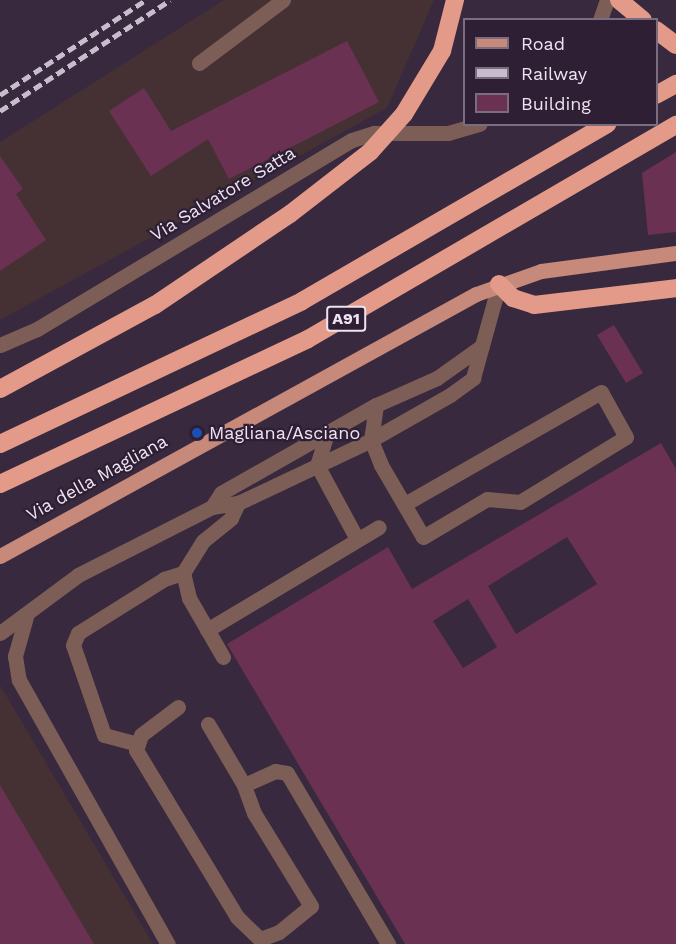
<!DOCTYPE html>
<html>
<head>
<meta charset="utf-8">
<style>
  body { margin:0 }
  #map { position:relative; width:676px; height:944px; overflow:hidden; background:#38293e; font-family:"Work Sans",sans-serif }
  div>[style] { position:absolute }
  .industrial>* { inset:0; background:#453133 }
  .building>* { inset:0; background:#6b3152 }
  .minor>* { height:15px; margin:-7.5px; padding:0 7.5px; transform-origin:7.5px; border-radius:7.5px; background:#7c5e56 }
  .major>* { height:15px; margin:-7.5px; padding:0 7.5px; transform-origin:7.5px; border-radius:7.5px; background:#c6897a }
  .highway>* { height:18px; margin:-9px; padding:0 9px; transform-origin:9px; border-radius:9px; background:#e49a88 }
  .rail>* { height:4.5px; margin-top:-2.25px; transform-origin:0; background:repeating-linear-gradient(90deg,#c8bdcd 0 9px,transparent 0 13.5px) }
  .highway-bridge>* { height:18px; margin:-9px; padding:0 9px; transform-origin:9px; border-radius:9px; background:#e49a88 }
  .dots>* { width:16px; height:16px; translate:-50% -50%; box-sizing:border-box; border:3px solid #2e1f34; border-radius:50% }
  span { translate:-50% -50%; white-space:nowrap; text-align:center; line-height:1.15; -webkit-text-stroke:4.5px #2e1f34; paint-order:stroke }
  .shield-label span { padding:2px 4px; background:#2e1f34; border:2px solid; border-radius:4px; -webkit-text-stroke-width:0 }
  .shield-label { font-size:16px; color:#ede3f1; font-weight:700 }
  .street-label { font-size:18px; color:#ede3f1 }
  .poi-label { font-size:18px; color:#ede3f1 }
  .left { translate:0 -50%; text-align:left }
  .legend { position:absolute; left:463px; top:18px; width:195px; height:108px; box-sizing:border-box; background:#2e1f34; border:2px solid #7a6d80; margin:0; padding:8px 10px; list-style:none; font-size:18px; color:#ede3f1 }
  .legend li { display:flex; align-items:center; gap:12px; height:30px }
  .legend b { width:30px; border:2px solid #7a6d80 }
</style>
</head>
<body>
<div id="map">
  <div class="industrial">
    <i style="clip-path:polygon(224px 0,434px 0,387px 108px,0 320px,0 142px)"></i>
    <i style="clip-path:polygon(0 685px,153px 944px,0 944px)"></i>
  </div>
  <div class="building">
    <i style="clip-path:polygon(347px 41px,379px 102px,229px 179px,208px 139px,151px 176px,109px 111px,144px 88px,171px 131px)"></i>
    <i style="clip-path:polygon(676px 152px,676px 232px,648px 235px,642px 173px)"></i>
    <i style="clip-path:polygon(0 156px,23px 189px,16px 194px,46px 240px,0 271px)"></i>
    <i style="clip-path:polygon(614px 325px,643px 373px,626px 383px,597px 335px)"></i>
    <i style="clip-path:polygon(evenodd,661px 443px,676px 469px,676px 944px,405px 944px,227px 644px,388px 547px,412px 589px,661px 443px,567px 537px,597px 584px,516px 634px,488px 586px,567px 537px,661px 443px,468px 599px,497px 647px,463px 668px,433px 621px,468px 599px)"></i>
    <i style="clip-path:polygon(0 785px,94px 944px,0 944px)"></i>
  </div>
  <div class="minor">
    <i style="left:600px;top:20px;width:21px;rotate:-71deg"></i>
    <i style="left:199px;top:63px;width:105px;rotate:-36.9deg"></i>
    <i style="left:0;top:345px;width:40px;rotate:-23.4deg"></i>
    <i style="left:37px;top:329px;width:367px;rotate:-31deg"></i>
    <i style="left:352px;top:140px;width:23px;rotate:-18deg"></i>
    <i style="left:374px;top:133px;width:74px"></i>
    <i style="left:448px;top:133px;width:33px;rotate:-16deg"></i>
    <i style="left:376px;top:405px;width:35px;rotate:98deg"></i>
    <i style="left:371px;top:440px;width:27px;rotate:68deg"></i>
    <i style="left:381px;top:465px;width:83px;rotate:59.7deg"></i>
    <i style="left:423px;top:537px;width:74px;rotate:-30.7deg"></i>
    <i style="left:487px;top:499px;width:33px;rotate:5deg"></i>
    <i style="left:520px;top:502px;width:124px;rotate:-31.5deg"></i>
    <i style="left:626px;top:437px;width:51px;rotate:-119.1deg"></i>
    <i style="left:601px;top:392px;width:226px;rotate:150.3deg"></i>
    <i style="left:327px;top:433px;width:34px;rotate:107deg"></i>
    <i style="left:317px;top:465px;width:84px;rotate:61.6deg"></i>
    <i style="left:212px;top:507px;width:17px;rotate:-57deg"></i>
    <i style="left:221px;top:493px;width:178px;rotate:-29.6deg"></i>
    <i style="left:376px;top:405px;width:67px;rotate:-23.9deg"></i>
    <i style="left:437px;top:378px;width:55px;rotate:-35.4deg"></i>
    <i style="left:26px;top:617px;width:41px;rotate:105.8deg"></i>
    <i style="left:15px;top:656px;width:24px;rotate:81deg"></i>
    <i style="left:19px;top:680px;width:303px;rotate:60.6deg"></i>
    <i style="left:207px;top:630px;width:200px;rotate:-30.9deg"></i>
    <i style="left:0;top:633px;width:97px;rotate:-36.6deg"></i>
    <i style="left:78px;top:575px;width:150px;rotate:-26.9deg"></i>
    <i style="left:212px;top:507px;width:26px;rotate:-9deg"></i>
    <i style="left:238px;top:503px;width:147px;rotate:-25.3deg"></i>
    <i style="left:371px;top:440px;width:91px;rotate:-29.7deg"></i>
    <i style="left:450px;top:395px;width:29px;rotate:-36deg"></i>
    <i style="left:473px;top:378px;width:98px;rotate:-74.5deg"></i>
    <i style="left:223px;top:657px;width:68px;rotate:-120deg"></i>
    <i style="left:189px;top:598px;width:26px;rotate:-103deg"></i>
    <i style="left:183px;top:573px;width:38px;rotate:-58deg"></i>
    <i style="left:203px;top:541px;width:36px;rotate:-39deg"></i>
    <i style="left:231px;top:518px;width:17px;rotate:-65deg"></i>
    <i style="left:178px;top:707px;width:46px;rotate:142.9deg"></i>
    <i style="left:141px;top:735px;width:16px;rotate:108deg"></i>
    <i style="left:136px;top:750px;width:195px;rotate:58.8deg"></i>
    <i style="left:237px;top:917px;width:32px;rotate:44deg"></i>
    <i style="left:260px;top:939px;width:20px;rotate:-20deg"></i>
    <i style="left:279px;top:932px;width:41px;rotate:-39.1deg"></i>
    <i style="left:311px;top:906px;width:109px;rotate:-121.5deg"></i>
    <i style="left:254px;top:813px;width:30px;rotate:-110deg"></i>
    <i style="left:208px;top:724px;width:71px;rotate:59.5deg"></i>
    <i style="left:244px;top:785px;width:34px;rotate:-24deg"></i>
    <i style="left:275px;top:771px;width:12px;rotate:9deg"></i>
    <i style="left:287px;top:773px;width:199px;rotate:59.4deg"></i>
    <i style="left:138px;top:744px;width:35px;rotate:-165deg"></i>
    <i style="left:104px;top:735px;width:95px;rotate:-109deg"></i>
    <i style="left:73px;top:645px;width:13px;rotate:-67deg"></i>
    <i style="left:78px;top:633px;width:102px;rotate:-32.1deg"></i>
    <i style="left:164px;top:579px;width:20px;rotate:-18deg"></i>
  </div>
  <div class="major">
    <i style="left:0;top:556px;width:543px;rotate:-28.83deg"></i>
    <i style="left:476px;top:294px;width:69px;rotate:-19.5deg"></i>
    <i style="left:541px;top:271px;width:136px;rotate:-7.6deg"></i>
  </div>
  <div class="highway">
    <i style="left:619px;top:0;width:31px;rotate:40deg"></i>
    <i style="left:656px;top:30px;width:25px;rotate:37deg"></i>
    <i style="left:656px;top:95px;width:23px;rotate:-29deg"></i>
    <i style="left:499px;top:284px;width:20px;rotate:45deg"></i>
    <i style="left:513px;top:298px;width:22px;rotate:18deg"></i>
    <i style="left:534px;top:305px;width:143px;rotate:-6.8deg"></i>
    <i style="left:0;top:389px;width:176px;rotate:-28.5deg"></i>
    <i style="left:155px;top:305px;width:163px;rotate:-34deg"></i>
    <i style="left:0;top:444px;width:334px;rotate:-25.3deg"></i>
    <i style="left:302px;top:301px;width:353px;rotate:-30.1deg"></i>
    <i style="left:0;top:484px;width:340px;rotate:-25.2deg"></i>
    <i style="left:308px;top:339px;width:426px;rotate:-30.2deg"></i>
  </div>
  <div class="rail">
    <i style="left:0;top:95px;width:174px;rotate:-33.1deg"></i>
    <i style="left:0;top:111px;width:203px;rotate:-33.1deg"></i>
  </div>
  <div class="highway-bridge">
    <i style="left:290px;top:214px;width:101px;rotate:-37.8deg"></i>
    <i style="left:370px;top:152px;width:51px;rotate:-48.2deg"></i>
    <i style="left:404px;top:114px;width:74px;rotate:-58.9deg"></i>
    <i style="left:442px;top:51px;width:53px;rotate:-75.7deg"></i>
  </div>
  <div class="dots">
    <i style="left:197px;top:433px;background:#1a4fb4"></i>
  </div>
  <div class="shield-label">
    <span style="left:346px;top:319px">A91</span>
  </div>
  <div class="street-label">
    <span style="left:223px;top:194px;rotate:-31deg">Via Salvatore Satta</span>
    <span style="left:97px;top:478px;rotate:-29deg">Via della Magliana</span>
  </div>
  <div class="poi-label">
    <span class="left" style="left:209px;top:433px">Magliana/Asciano</span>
  </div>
  <ul class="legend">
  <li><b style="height:8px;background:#c6897a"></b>Road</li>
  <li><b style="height:8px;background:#c8bdcd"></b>Railway</li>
  <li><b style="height:16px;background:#6b3152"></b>Building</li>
  </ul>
</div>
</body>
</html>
